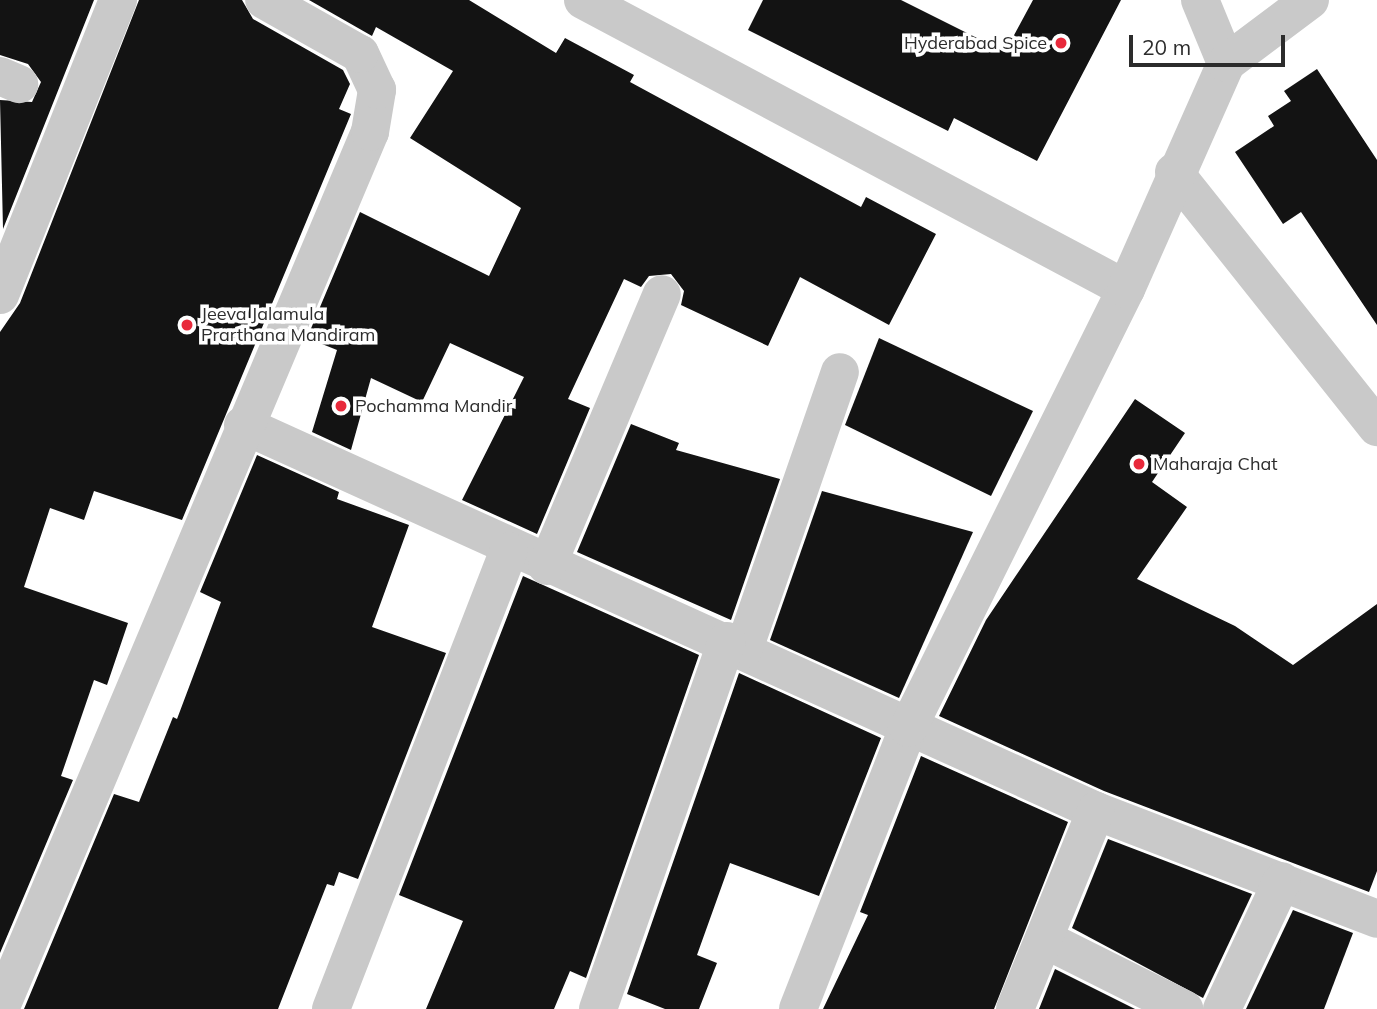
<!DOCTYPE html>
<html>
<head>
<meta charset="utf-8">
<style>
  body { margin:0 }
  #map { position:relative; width:1377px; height:1009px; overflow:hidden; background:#fff; font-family:Mulish,sans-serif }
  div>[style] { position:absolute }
  .building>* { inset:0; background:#131313 }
  .minor>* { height:38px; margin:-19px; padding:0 19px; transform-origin:19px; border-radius:19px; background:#c9c9c9 }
  .dots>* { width:19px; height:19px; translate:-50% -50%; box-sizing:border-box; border:4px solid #fff; border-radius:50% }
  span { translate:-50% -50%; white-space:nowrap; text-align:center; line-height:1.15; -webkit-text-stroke:7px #fff; paint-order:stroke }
  .poi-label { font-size:18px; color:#2c2c2c }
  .right { translate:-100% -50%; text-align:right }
  .left { translate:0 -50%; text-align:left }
  .scale { position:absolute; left:1129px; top:35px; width:156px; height:32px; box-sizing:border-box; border:4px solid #2c2c2c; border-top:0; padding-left:9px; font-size:21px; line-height:24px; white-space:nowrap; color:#2c2c2c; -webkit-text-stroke:5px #fff; paint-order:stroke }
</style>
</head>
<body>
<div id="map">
  <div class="building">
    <i style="clip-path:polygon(0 0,94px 0,3px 229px,0 100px,32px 102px,41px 82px,28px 64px,0 55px)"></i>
    <i style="clip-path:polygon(139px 0,242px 0,253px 19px,343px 70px,350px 84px,339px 109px,351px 114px,182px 520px,94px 491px,84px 520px,50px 508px,24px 587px,128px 623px,107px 685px,94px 680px,61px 776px,73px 780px,0 953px,0 332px,20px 303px)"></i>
    <i style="clip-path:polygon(309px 0,469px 0,556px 53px,565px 38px,634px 75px,630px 82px,861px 207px,866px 197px,936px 234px,889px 325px,800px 277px,768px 346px,681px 305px,684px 291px,671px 274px,649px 276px,641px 287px,624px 279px,568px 399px,590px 408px,537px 534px,462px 500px,524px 377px,450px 343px,422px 402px,371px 378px,351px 450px,312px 432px,337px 350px,307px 338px,360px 212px,489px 276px,521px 208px,410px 138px,453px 71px,376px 27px,372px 36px)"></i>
    <i style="clip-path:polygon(763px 0,901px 0,1005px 52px,1033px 0,1121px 0,1037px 161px,954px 118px,948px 131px,748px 30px)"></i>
    <i style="clip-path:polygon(1317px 69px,1377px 160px,1377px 325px,1301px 212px,1283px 224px,1235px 152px,1274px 126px,1268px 116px,1291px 101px,1284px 91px)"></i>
    <i style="clip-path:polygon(879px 338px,1033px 411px,991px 496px,845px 425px)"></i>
    <i style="clip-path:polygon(1135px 399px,1185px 433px,1152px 482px,1187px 507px,1137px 579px,1235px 626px,1293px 665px,1377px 604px,1377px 871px,1369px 892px,1104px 791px,939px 716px,986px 620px)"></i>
    <i style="clip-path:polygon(631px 424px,679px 443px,676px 450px,780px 479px,731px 620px,577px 552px)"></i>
    <i style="clip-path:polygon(257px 455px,339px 492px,337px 499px,409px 525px,372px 627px,446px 653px,358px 879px,339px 872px,334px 886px,327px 884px,278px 1009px,24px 1009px,114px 794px,139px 802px,173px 717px,177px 719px,221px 602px,200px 592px)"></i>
    <i style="clip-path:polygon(822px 491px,973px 532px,899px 698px,770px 640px)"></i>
    <i style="clip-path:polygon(523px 576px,699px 655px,586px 978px,570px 971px,554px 1009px,426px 1009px,463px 921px,399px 895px)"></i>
    <i style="clip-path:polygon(739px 673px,881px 738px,819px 896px,730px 863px,697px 955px,717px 963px,699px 1009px,665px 1009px,627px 994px)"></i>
    <i style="clip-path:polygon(921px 756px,1068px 822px,994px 1009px,823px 1009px,868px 915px,860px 912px)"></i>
    <i style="clip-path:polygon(1108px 839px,1252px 894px,1203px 998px,1072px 928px)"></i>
    <i style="clip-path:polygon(1293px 910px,1353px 933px,1324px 1009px,1246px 1009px)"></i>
    <i style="clip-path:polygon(1055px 969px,1135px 1009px,1039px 1009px)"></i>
  </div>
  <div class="minor">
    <i style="left:583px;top:0;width:615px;rotate:28.02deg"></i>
    <i style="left:1200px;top:0;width:68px;rotate:67.6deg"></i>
    <i style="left:0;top:76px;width:21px;rotate:23deg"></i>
    <i style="left:1174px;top:172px;width:326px;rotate:51.5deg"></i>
    <i style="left:0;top:295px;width:318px;rotate:-68.2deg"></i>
    <i style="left:243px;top:425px;width:936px;rotate:24.35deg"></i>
    <i style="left:1096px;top:811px;width:301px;rotate:21deg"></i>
    <i style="left:547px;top:566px;width:295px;rotate:-67.1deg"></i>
    <i style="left:744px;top:649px;width:293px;rotate:-70.9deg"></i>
    <i style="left:1044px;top:939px;width:157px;rotate:26.6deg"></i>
    <i style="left:0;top:1009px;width:952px;rotate:-67.13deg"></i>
    <i style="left:370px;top:132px;width:43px;rotate:-80.5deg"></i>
    <i style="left:377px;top:90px;width:40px;rotate:-115deg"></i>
    <i style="left:360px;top:54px;width:110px;rotate:-150.6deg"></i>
    <i style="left:331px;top:1009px;width:491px;rotate:-68.8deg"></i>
    <i style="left:598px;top:1009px;width:390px;rotate:-70.7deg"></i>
    <i style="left:798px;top:1009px;width:302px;rotate:-68.6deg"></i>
    <i style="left:908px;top:728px;width:490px;rotate:-63.6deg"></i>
    <i style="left:1126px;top:289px;width:247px;rotate:-66.1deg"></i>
    <i style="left:1226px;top:63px;width:105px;rotate:-36.9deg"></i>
    <i style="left:1015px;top:1009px;width:214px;rotate:-67.8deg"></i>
    <i style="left:1222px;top:1009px;width:141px;rotate:-64.9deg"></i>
  </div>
  <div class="dots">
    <i style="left:1061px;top:43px;background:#e8293b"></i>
    <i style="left:187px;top:325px;background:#e8293b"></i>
    <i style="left:341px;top:406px;background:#e8293b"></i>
    <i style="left:1139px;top:464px;background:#e8293b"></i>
  </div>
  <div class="poi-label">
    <span class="right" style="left:1047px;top:43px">Hyderabad Spice</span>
    <span class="left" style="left:201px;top:325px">Jeeva Jalamula<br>Prarthana Mandiram</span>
    <span class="left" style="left:355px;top:406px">Pochamma Mandir</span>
    <span class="left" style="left:1153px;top:464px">Maharaja Chat</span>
  </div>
  <div class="scale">20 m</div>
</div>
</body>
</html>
